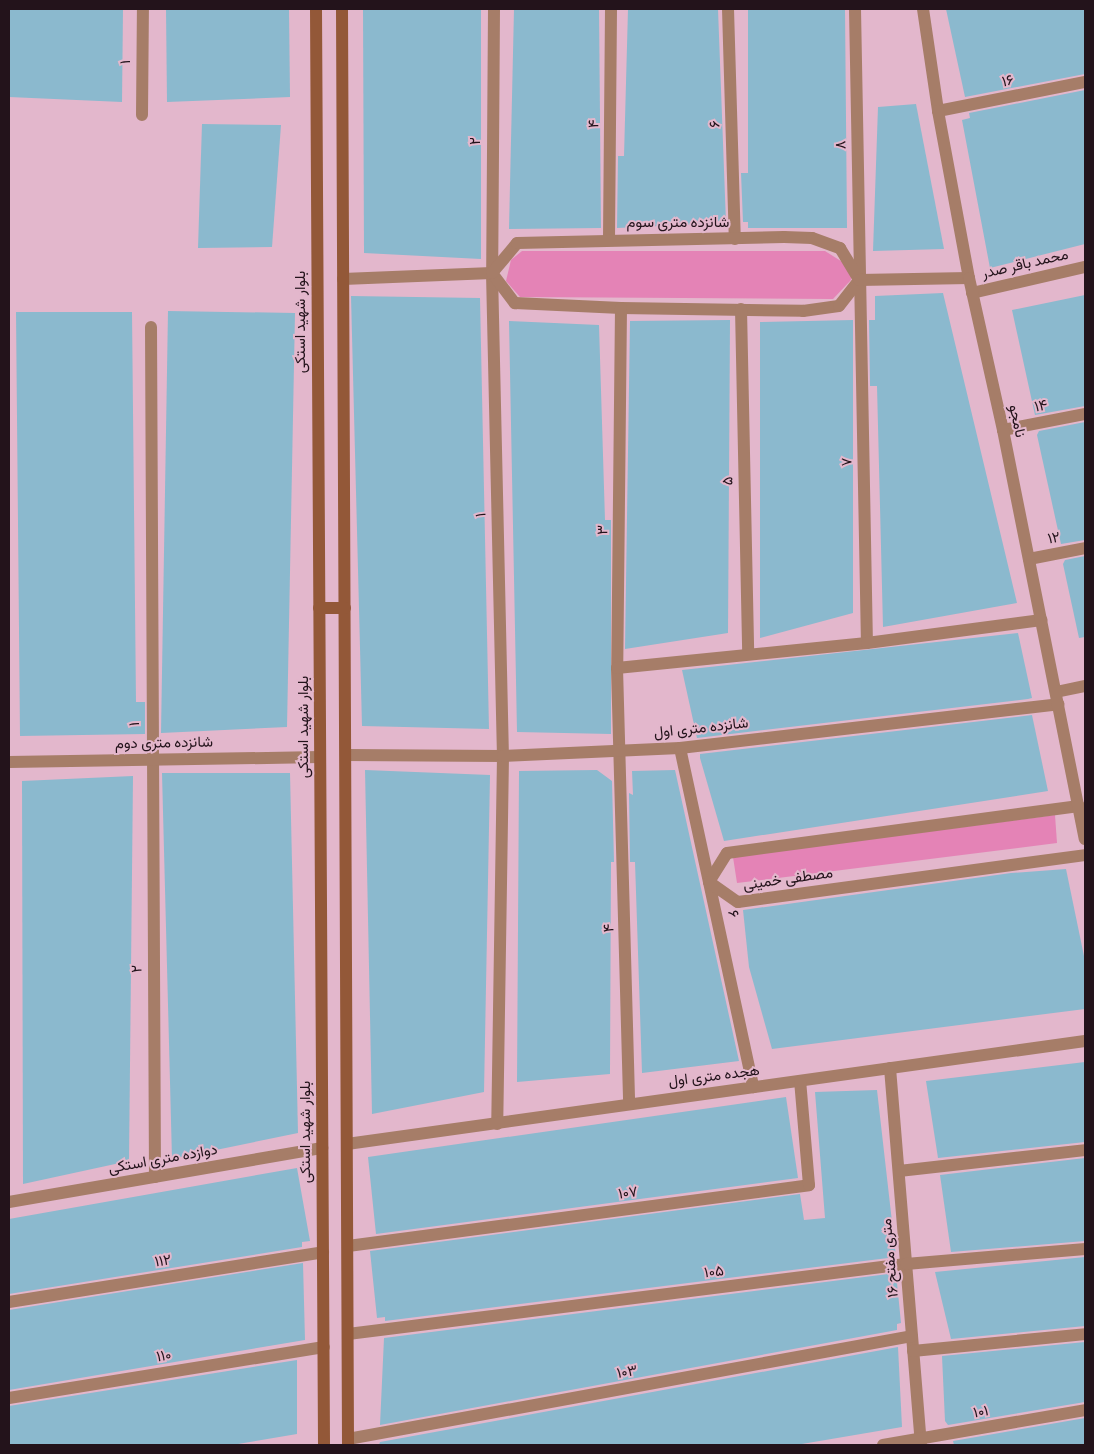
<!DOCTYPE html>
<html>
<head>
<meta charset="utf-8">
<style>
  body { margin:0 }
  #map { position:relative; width:1094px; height:1454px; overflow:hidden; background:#e3b7cc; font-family:"Zilla Slab",Vazirmatn,serif }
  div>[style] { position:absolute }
  .green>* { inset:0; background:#e483b6 }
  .building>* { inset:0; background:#8bb9ce }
  .minor>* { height:12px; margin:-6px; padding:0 6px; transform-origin:6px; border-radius:6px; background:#a67d68 }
  .tertiary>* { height:12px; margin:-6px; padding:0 6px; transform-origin:6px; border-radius:6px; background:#a67d68 }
  .secondary>* { height:12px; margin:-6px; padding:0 6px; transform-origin:6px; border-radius:6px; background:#935838 }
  span { translate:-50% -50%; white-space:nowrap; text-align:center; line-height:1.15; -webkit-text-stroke:4px #e3b7cc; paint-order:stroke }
  .street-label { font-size:15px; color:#23131b }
  .frame { position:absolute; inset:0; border:10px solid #23131b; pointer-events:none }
</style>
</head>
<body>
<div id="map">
  <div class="green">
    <i style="clip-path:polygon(522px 251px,825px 251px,852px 268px,851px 280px,833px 299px,520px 297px,506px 281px,511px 260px)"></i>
    <i style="clip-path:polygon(1055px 815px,1057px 843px,737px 883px,733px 857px)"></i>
  </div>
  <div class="building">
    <i style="clip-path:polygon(9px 9px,123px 9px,122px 102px,9px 97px)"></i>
    <i style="clip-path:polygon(166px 9px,289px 9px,290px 97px,167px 102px)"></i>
    <i style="clip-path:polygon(363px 9px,481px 9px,481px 259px,364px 253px)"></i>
    <i style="clip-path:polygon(514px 9px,599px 9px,601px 228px,509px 229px)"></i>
    <i style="clip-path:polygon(628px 9px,718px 9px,726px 223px,617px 228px,618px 156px,624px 156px)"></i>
    <i style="clip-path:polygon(748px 9px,845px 9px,847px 228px,748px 228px,748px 222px,743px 222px,741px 173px,748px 173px)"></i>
    <i style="clip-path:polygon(946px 9px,1085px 9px,1085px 74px,965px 97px)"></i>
    <i style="clip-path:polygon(1085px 90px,1085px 244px,990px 268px,962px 120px,970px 118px,969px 113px)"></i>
    <i style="clip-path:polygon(916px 104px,944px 249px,873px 251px,878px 107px)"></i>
    <i style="clip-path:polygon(202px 124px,281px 125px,272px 247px,198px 248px)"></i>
    <i style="clip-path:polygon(943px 293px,1017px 603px,883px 627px,877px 386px,870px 386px,869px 320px,875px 320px,875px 296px)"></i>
    <i style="clip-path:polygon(1085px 295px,1085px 406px,1035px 415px,1012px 310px)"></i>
    <i style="clip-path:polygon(351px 296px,480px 298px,489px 729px,362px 726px)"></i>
    <i style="clip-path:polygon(168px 311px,295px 313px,287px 727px,161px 733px)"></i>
    <i style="clip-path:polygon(16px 312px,132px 312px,136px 702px,145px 702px,145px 734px,20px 736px)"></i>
    <i style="clip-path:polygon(730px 320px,728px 633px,625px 649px,630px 321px)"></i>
    <i style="clip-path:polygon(853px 320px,853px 613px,760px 638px,760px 322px)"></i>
    <i style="clip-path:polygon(509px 321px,599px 325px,605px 520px,611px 520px,611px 734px,517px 732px)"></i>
    <i style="clip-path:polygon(1085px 422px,1085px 540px,1061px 544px,1037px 435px,1039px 431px)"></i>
    <i style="clip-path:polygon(1085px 556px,1085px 637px,1079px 638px,1063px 564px,1065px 560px)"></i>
    <i style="clip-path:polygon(1018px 633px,1032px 698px,1028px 699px,697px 738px,682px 670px)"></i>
    <i style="clip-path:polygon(1032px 715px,1048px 791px,724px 841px,700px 758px,700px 754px)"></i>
    <i style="clip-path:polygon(365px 770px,490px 775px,484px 1092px,372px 1114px)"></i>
    <i style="clip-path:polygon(597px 770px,612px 781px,614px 862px,611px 862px,610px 1074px,517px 1082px,519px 771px)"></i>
    <i style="clip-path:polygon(675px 770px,739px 1061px,642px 1073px,635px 862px,630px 862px,629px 793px,633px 795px,632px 771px)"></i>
    <i style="clip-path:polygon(162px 773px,290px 773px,298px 1133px,172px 1159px)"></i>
    <i style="clip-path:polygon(133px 776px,129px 1161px,23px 1184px,22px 781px)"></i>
    <i style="clip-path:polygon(1066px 869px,1085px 961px,1085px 1009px,772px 1049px,749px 967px,743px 910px,1011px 873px)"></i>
    <i style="clip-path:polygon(1085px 1062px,1085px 1142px,938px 1158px,926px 1081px)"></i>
    <i style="clip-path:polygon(877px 1090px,896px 1257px,385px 1321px,385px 1317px,377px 1318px,370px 1251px,800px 1194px,804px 1220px,825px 1218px,815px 1092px)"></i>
    <i style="clip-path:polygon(786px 1097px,798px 1178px,376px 1234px,368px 1157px)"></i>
    <i style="clip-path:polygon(1085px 1158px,1085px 1241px,951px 1252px,940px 1175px)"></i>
    <i style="clip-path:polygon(297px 1168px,310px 1241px,302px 1242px,302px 1247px,9px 1294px,9px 1219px)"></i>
    <i style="clip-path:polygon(1085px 1257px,1085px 1326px,951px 1339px,935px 1272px)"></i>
    <i style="clip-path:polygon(303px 1263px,305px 1340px,9px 1390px,9px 1310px)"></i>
    <i style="clip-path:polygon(896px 1273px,901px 1323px,897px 1324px,897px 1330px,380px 1425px,384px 1338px)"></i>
    <i style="clip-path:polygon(1085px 1342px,1085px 1402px,948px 1425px,945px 1421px,942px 1356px)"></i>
    <i style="clip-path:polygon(898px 1347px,902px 1427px,796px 1445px,379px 1445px,380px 1442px)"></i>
    <i style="clip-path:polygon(297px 1360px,297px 1434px,232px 1445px,9px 1445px,9px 1406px)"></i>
    <i style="clip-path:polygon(1085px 1418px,1085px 1445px,954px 1445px,953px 1441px)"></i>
  </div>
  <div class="minor">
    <i style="left:494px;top:9px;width:264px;rotate:90.4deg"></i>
    <i style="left:492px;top:273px;width:483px;rotate:88.7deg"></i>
    <i style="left:503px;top:756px;width:368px;rotate:90.9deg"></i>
    <i style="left:728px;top:9px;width:230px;rotate:88.3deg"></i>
    <i style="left:855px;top:9px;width:634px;rotate:88.92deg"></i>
    <i style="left:938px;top:111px;width:150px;rotate:-11.2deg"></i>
    <i style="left:142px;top:115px;width:106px;rotate:-89.5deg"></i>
    <i style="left:609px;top:239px;width:230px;rotate:-89.5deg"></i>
    <i style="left:492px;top:273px;width:38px;rotate:53deg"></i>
    <i style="left:515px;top:303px;width:106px;rotate:2.7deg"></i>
    <i style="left:621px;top:308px;width:182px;rotate:0.9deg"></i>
    <i style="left:803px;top:311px;width:36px;rotate:-8deg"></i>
    <i style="left:839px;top:306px;width:33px;rotate:-52deg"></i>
    <i style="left:343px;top:279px;width:149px;rotate:-2.3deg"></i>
    <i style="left:492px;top:273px;width:39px;rotate:-50deg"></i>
    <i style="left:517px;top:243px;width:267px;rotate:-1.3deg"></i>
    <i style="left:784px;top:237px;width:28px;rotate:2deg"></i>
    <i style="left:812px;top:238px;width:30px;rotate:20deg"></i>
    <i style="left:840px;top:248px;width:37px;rotate:59deg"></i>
    <i style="left:859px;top:280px;width:110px;rotate:-1deg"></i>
    <i style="left:972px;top:293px;width:116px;rotate:-13deg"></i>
    <i style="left:621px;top:308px;width:360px;rotate:90.6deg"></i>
    <i style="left:617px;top:668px;width:435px;rotate:88.4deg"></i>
    <i style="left:741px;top:309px;width:344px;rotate:88.8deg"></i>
    <i style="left:151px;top:327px;width:850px;rotate:89.73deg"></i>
    <i style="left:1003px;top:430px;width:84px;rotate:-11deg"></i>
    <i style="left:1029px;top:559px;width:57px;rotate:-11.1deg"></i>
    <i style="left:617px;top:668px;width:251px;rotate:-5.7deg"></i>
    <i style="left:867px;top:643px;width:176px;rotate:-7.5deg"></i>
    <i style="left:1056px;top:692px;width:30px;rotate:-12deg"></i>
    <i style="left:680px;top:748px;width:347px;rotate:77.8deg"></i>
    <i style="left:346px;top:755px;width:157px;rotate:0.4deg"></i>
    <i style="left:503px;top:756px;width:177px;rotate:-2.6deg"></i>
    <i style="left:680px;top:748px;width:381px;rotate:-6.6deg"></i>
    <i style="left:9px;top:762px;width:311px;rotate:-0.9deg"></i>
    <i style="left:1079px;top:806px;width:355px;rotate:172.4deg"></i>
    <i style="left:727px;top:853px;width:34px;rotate:122deg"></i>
    <i style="left:709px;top:882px;width:35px;rotate:35deg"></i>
    <i style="left:738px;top:902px;width:350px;rotate:-7.7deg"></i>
    <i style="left:890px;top:1068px;width:378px;rotate:85.3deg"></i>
    <i style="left:347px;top:1144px;width:745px;rotate:-7.95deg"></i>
    <i style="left:899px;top:1171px;width:187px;rotate:-6.4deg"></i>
    <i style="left:9px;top:1202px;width:318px;rotate:-9.8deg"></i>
    <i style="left:348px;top:1246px;width:465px;rotate:-7.5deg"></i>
    <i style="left:809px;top:1185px;width:104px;rotate:-94.9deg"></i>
    <i style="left:9px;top:1302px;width:318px;rotate:-9deg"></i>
    <i style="left:348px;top:1334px;width:562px;rotate:-7.15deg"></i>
    <i style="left:906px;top:1264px;width:180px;rotate:-4.8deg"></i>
    <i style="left:913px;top:1351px;width:173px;rotate:-5.6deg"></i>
    <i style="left:9px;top:1398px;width:319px;rotate:-9.2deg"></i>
    <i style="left:348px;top:1439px;width:573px;rotate:-10.35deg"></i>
    <i style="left:883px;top:1445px;width:205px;rotate:-9.8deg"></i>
  </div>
  <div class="tertiary">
    <i style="left:923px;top:9px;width:103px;rotate:81.6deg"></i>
    <i style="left:938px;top:111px;width:170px;rotate:79.5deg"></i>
    <i style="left:969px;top:278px;width:156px;rotate:77.4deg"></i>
    <i style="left:1003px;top:430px;width:417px;rotate:78.7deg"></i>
  </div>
  <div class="secondary">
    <i style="left:316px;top:9px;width:1436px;rotate:89.68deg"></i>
    <i style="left:342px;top:9px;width:1436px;rotate:89.76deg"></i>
    <i style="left:319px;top:608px;width:26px"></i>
  </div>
  <div class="street-label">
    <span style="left:126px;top:62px;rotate:-90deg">۱</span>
    <span style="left:1008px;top:81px;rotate:-11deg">۱۶</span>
    <span style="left:594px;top:124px;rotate:-89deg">۴</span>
    <span style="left:715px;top:124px;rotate:-92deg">۶</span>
    <span style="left:476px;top:141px;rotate:-90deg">۲</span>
    <span style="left:841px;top:145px;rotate:-91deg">۸</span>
    <span style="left:678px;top:223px">شانزده متری سوم</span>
    <span style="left:1025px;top:264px;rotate:-13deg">محمد باقر صدر</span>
    <span style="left:301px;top:322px;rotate:-90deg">بلوار شهید استکی</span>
    <span style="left:1041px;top:406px;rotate:-11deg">۱۴</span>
    <span style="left:1017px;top:421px;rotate:78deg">نامجو</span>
    <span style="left:847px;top:462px;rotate:-91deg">۷</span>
    <span style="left:728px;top:481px;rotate:-91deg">۵</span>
    <span style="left:481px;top:515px;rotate:-91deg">۱</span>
    <span style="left:603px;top:530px;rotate:-89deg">۳</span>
    <span style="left:1054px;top:538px;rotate:-11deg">۱۲</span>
    <span style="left:135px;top:724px;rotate:-90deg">۱</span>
    <span style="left:304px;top:727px;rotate:-90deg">بلوار شهید استکی</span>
    <span style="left:701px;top:728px;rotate:-6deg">شانزده متری اول</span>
    <span style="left:164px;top:743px;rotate:-1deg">شانزده متری دوم</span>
    <span style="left:788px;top:879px;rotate:-8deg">مصطفی خمینی</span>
    <span style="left:733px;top:914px;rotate:78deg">۶</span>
    <span style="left:609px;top:928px;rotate:-91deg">۴</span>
    <span style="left:137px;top:969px;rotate:-91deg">۲</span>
    <span style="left:714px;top:1076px;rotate:-7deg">هجده متری اول</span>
    <span style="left:306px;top:1132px;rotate:-90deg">بلوار شهید استکی</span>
    <span style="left:163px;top:1159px;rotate:-10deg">دوازده متری استکی</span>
    <span style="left:628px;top:1193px;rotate:-8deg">۱۰۷</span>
    <span style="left:890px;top:1258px;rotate:-95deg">۱۶ متری مفتح</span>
    <span style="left:163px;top:1261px;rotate:-9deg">۱۱۲</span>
    <span style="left:714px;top:1272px;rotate:-7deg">۱۰۵</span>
    <span style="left:164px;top:1356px;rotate:-9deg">۱۱۰</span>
    <span style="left:627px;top:1372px;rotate:-10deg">۱۰۳</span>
    <span style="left:981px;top:1412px;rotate:-10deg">۱۰۱</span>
  </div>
  <div class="frame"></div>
</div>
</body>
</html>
